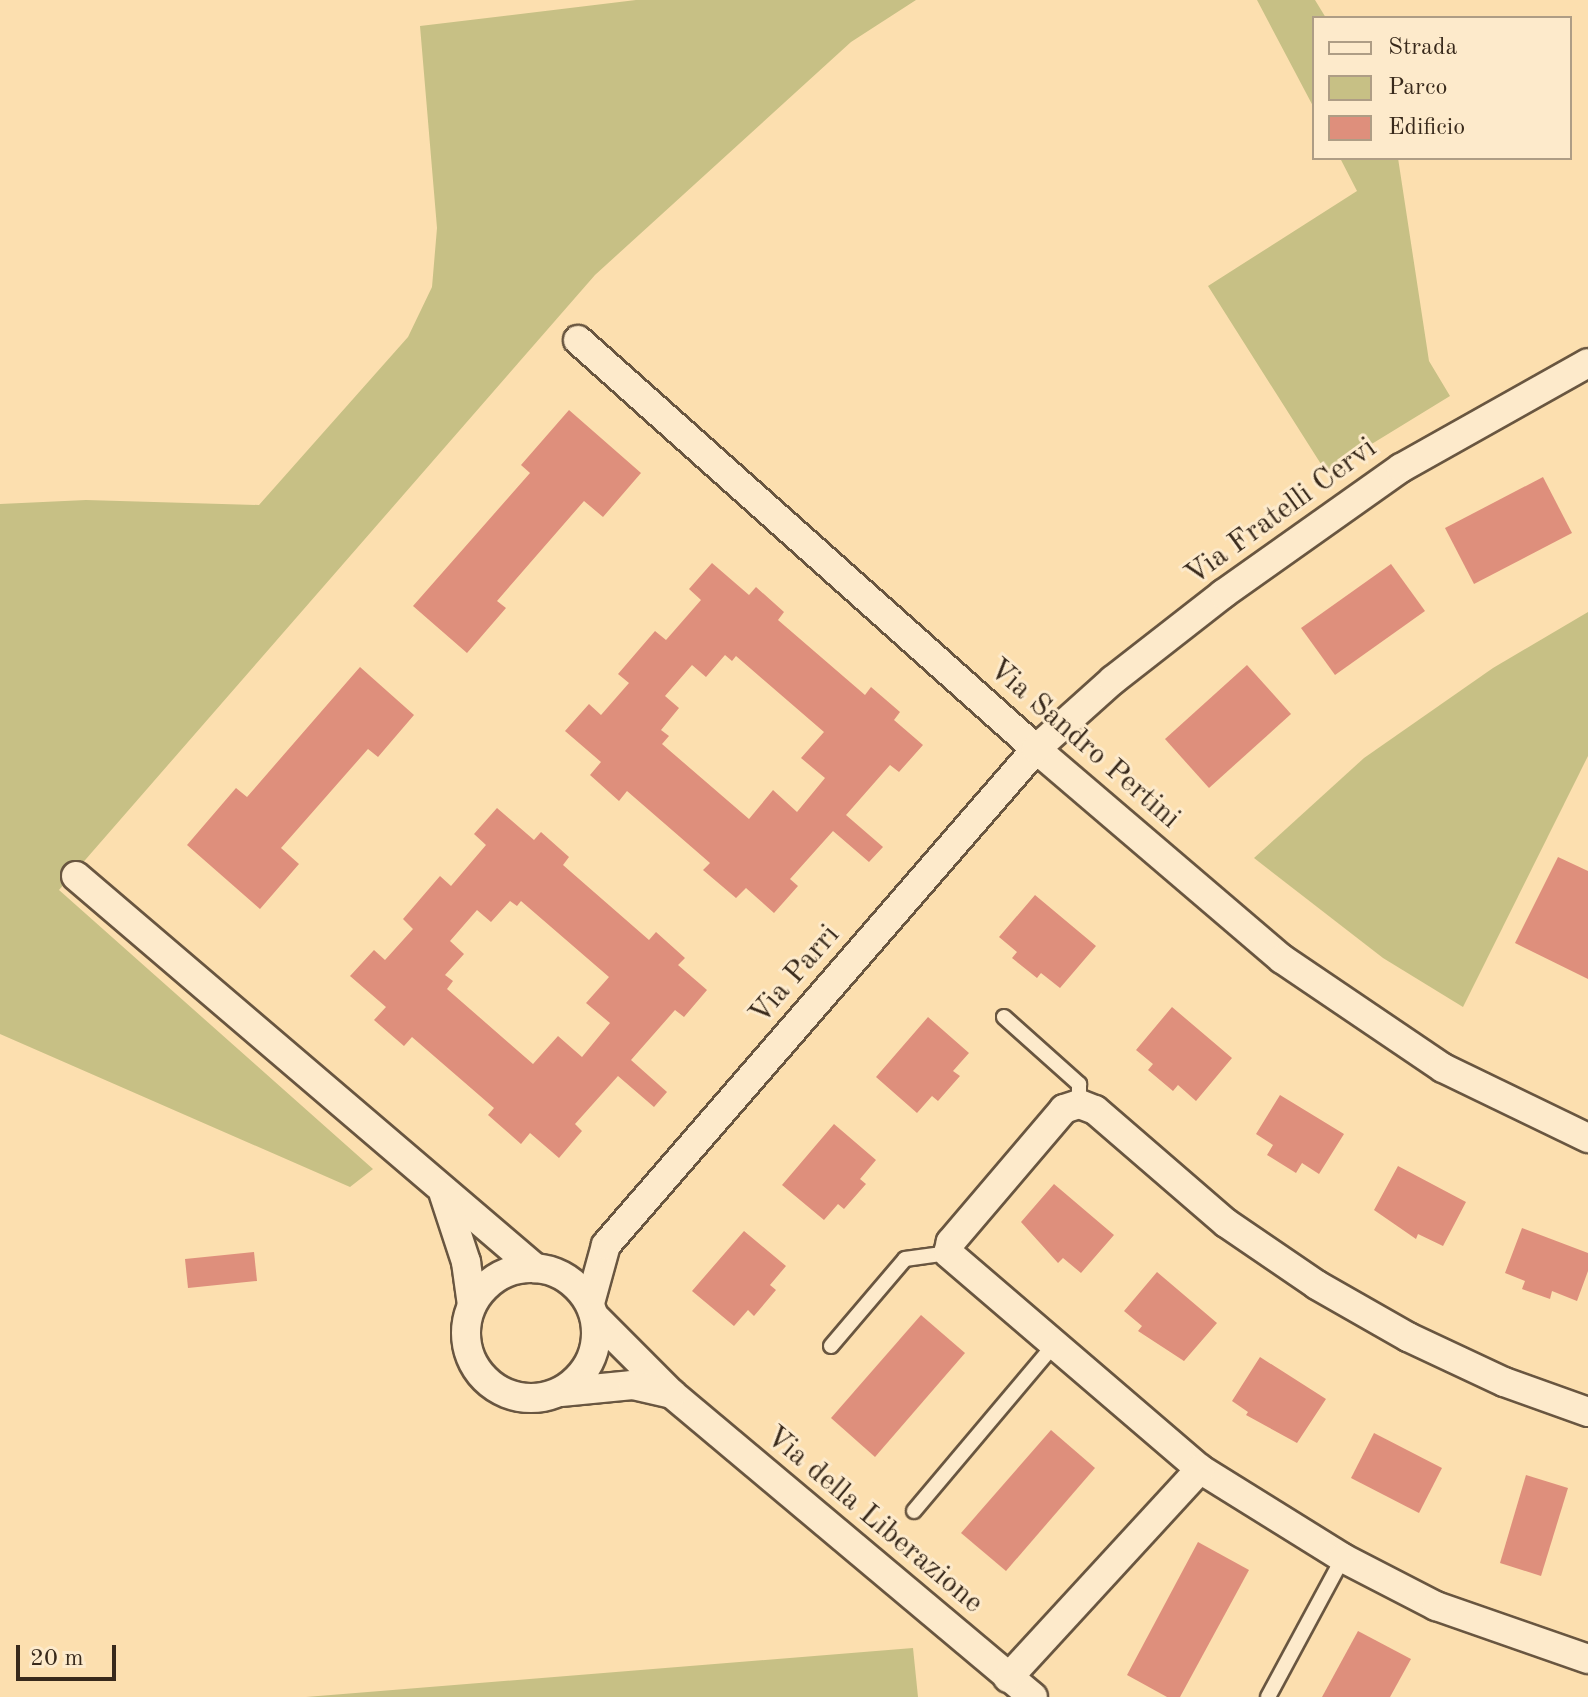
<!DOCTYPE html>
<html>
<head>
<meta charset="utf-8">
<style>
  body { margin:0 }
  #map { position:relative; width:1588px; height:1697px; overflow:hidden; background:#fcdfaf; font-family:"Old Standard TT",serif }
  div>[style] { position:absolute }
  .green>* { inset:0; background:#c7c085 }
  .building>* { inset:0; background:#de8f7c }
  .roads { filter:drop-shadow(2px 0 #695640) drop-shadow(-2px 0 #695640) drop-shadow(0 2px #695640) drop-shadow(0 -2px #695640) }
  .service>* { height:14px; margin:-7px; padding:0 7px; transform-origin:7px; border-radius:7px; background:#fdeacb }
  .minor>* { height:28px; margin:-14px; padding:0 14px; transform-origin:14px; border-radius:14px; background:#fdeacb }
  .minor>.ring { margin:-14px; padding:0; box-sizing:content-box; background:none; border:28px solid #fdeacb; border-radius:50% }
  span { translate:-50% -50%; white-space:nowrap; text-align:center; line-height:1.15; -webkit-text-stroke:6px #fdeacb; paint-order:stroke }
  .street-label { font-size:30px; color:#38291b }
  .legend { position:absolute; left:1312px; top:16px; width:260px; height:144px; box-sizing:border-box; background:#fdeacb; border:2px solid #ae9d85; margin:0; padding:10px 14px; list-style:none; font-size:24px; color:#38291b }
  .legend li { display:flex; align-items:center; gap:16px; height:40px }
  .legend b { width:40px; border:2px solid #ae9d85 }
  .scale { position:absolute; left:16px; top:1645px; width:100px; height:36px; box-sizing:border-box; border:4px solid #38291b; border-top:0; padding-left:10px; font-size:24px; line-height:28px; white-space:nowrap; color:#38291b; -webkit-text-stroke:6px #fdeacb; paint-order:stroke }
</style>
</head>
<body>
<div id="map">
  <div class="green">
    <i style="clip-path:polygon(636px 0,916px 0,851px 42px,595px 275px,59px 890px,373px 1169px,350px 1187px,0 1034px,0 504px,86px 500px,259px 505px,408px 337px,432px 287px,437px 228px,420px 26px)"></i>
    <i style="clip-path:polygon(1257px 0,1315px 0,1326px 18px,1314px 18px,1314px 108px)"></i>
    <i style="clip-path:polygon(1340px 158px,1398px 158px,1429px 361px,1450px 396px,1326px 472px,1208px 286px,1357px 191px)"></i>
    <i style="clip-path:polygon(1588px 612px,1588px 756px,1463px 1007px,1383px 958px,1254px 858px,1364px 758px,1493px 668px)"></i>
    <i style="clip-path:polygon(913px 1648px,918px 1697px,306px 1697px)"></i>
  </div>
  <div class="building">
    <i style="clip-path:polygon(569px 410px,641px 473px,603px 517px,584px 501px,497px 601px,506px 608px,467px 653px,413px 606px,530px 473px,521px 465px)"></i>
    <i style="clip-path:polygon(1543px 477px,1572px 533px,1474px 584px,1445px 528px)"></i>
    <i style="clip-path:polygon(evenodd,712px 563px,749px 595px,756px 587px,784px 612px,778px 620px,865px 695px,871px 687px,900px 712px,894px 720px,923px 745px,899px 772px,890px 765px,846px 815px,883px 847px,869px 862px,833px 831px,790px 879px,798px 886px,774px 913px,746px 888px,736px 898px,703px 870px,710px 863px,627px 791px,619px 801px,590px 775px,601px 762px,565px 731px,589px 704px,601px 715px,629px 683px,618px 674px,655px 631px,666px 640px,701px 600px,689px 589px,712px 563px,725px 655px,732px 661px,736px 656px,824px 732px,801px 758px,825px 778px,797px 812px,773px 790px,749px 819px,662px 744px,669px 736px,661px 730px,679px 708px,665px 696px,692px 665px,706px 677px,725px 655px)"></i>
    <i style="clip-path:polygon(1391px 564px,1425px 611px,1335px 675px,1301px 628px)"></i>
    <i style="clip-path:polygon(1247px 665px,1291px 714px,1209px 788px,1165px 739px)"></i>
    <i style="clip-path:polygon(360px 667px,414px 715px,378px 757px,368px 749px,281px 848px,299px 864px,260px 909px,187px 845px,236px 788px,247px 797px)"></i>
    <i style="clip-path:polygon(evenodd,497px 808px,534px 840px,541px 832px,569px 857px,563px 865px,649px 940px,656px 932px,685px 958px,678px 965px,707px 990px,684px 1017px,675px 1010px,631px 1060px,667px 1092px,654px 1107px,618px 1076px,575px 1124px,582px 1131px,559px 1158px,530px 1133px,521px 1144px,488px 1115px,494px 1108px,412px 1037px,404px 1046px,374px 1020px,386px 1007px,350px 976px,374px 950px,385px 960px,413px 929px,403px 919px,440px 876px,451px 886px,486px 845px,474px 834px,497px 808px,510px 901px,517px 906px,521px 901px,609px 977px,586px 1003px,610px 1023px,582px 1057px,558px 1036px,533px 1064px,447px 989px,453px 981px,445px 975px,464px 954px,450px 941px,477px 910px,491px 922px,510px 901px)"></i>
    <i style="clip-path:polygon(1558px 857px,1588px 871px,1588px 979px,1515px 943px)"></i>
    <i style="clip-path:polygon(1035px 895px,1096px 946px,1060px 988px,1041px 973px,1037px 978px,1012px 958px,1017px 952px,999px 937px)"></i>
    <i style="clip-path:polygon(1172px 1007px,1232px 1058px,1196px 1101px,1178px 1085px,1173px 1091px,1148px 1070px,1153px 1064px,1136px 1050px)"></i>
    <i style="clip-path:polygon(928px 1017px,969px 1053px,953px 1071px,960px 1076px,938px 1101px,932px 1096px,917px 1113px,876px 1077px)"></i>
    <i style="clip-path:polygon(1280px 1095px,1344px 1134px,1319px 1174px,1302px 1163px,1296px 1173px,1267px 1155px,1273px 1145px,1256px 1134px)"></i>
    <i style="clip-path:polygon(834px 1124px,876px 1160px,860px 1179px,866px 1184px,844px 1209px,838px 1204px,824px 1220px,782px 1185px)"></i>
    <i style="clip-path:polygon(1398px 1166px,1466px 1202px,1443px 1246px,1418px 1234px,1416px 1239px,1374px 1210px)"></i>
    <i style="clip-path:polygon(1054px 1184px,1114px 1235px,1081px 1273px,1063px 1258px,1058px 1263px,1021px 1222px)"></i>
    <i style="clip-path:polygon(1522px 1228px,1588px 1253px,1588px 1271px,1577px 1301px,1552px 1291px,1550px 1299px,1522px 1289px,1525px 1281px,1505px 1273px)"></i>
    <i style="clip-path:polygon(744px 1231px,786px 1266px,770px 1285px,776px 1290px,754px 1316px,748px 1310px,734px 1326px,692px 1291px)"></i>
    <i style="clip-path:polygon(254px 1252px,257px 1281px,188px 1288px,185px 1259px)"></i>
    <i style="clip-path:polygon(1157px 1272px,1217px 1323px,1184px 1361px,1138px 1331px,1142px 1326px,1124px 1311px)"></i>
    <i style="clip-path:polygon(921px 1315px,965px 1353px,875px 1457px,831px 1418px)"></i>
    <i style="clip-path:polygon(1260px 1357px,1326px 1399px,1297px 1443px,1246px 1415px,1248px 1412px,1232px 1401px)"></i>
    <i style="clip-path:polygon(1051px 1430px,1095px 1468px,1006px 1571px,961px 1533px)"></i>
    <i style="clip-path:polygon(1374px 1433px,1442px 1468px,1419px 1513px,1351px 1478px)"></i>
    <i style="clip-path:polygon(1526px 1475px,1568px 1488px,1541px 1576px,1500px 1563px)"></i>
    <i style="clip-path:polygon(1198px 1542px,1249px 1570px,1180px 1697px,1167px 1697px,1127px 1675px)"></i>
    <i style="clip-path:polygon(1358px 1631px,1411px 1659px,1390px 1697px,1322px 1697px)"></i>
  </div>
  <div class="roads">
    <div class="service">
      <i style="left:1004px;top:1017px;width:101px;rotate:41.8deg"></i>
      <i style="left:1079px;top:1084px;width:20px;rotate:90deg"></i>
      <i style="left:831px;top:1346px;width:114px;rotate:-49.6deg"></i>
      <i style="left:905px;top:1259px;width:43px;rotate:-7.9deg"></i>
      <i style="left:914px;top:1511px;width:216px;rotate:-49.9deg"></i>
      <i style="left:1268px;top:1697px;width:158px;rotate:-61.7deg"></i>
    </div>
    <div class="minor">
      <i style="left:578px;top:340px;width:614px;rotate:41.77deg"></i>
      <i style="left:1036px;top:749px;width:323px;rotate:40.5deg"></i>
      <i style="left:1282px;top:959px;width:194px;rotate:34.1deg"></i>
      <i style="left:1443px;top:1068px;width:161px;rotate:25.8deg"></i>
      <i style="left:76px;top:876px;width:604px;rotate:40.5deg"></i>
      <i style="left:444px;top:1195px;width:71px;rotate:71.8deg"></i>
      <i style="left:466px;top:1262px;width:43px;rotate:82.1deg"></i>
      <i class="ring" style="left:466px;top:1268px;width:102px;height:102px"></i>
      <i style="left:590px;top:1303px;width:60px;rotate:-74.6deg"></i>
      <i style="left:606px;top:1245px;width:656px;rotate:-49.08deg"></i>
      <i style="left:1036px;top:749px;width:103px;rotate:-41.9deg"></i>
      <i style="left:1113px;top:680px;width:140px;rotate:-38deg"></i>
      <i style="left:1223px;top:594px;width:218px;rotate:-35.3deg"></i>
      <i style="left:1401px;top:468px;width:214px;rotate:-29.3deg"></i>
      <i style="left:595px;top:1317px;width:109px;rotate:45deg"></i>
      <i style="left:672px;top:1394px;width:471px;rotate:40deg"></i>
      <i style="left:561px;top:1392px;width:72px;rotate:-5.6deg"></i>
      <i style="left:633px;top:1385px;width:40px;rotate:13deg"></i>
      <i style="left:1588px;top:1412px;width:89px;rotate:-160.3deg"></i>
      <i style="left:1504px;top:1382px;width:106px;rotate:-154.9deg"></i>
      <i style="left:1408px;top:1337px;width:105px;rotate:-150.3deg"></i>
      <i style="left:1317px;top:1285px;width:110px;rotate:-145.7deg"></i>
      <i style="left:1226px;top:1223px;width:173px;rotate:-139.2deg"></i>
      <i style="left:1095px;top:1110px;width:17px;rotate:-159deg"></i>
      <i style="left:1079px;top:1104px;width:16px;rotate:162deg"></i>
      <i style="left:1064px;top:1109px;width:175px;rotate:130.4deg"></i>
      <i style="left:951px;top:1242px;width:11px;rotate:105deg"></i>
      <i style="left:948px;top:1253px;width:332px;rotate:40.6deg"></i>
      <i style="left:1200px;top:1469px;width:168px;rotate:31.9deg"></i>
      <i style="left:1343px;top:1558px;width:105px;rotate:27.3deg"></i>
      <i style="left:1436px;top:1606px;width:161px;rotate:19.2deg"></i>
      <i style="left:1008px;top:1678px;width:284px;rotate:-47.4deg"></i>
    </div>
  </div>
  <div class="street-label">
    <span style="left:1281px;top:512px;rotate:-36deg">Via Fratelli Cervi</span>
    <span style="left:1084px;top:744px;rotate:41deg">Via Sandro Pertini</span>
    <span style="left:795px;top:975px;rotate:-49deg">Via Parri</span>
    <span style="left:874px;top:1520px;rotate:40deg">Via della Liberazione</span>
  </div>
  <ul class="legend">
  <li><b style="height:10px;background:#fdeacb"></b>Strada</li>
  <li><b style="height:22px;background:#c7c085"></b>Parco</li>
  <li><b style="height:22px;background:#de8f7c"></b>Edificio</li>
  </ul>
  <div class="scale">20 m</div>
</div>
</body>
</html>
